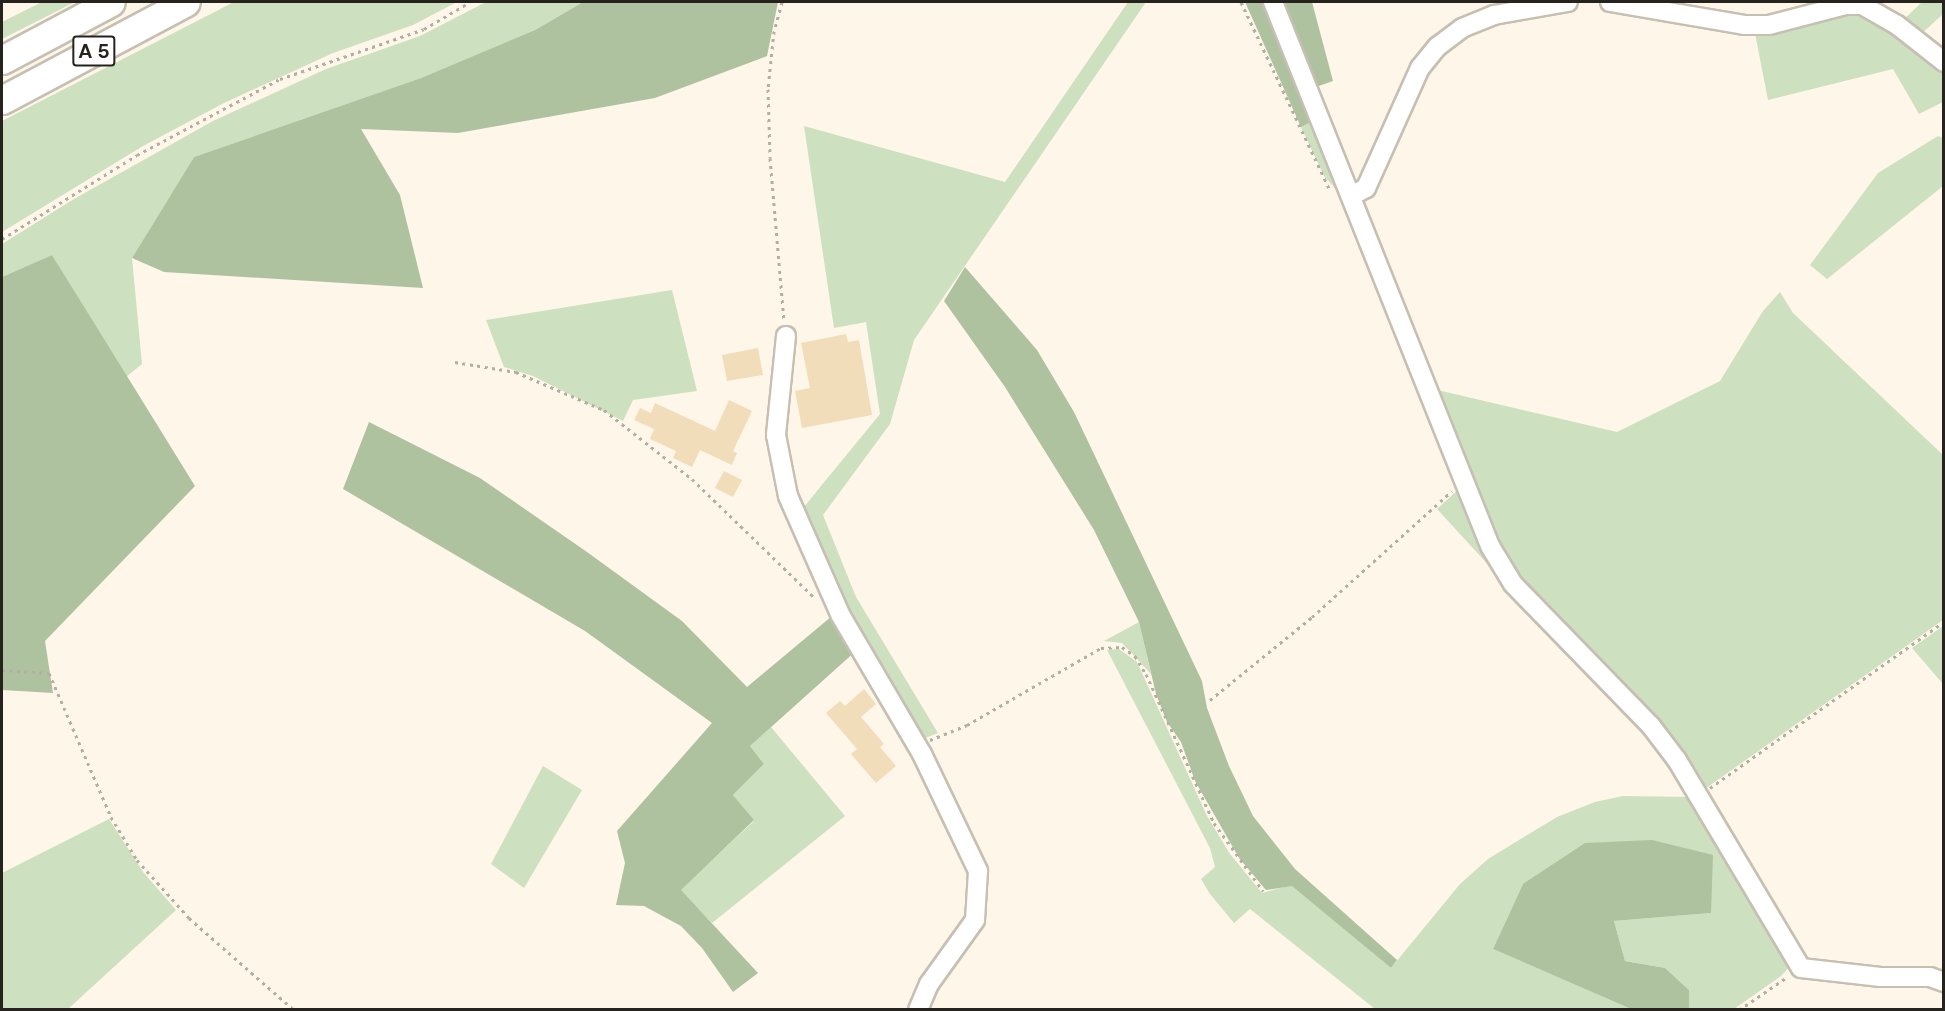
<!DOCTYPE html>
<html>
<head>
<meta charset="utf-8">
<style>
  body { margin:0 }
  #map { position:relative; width:1945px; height:1011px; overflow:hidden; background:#fef6e8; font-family:"DM Sans",sans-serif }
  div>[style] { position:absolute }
  .green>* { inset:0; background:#cde0bf }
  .forest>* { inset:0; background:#afc2a0 }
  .building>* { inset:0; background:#f1ddba }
  .path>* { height:3px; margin-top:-1.5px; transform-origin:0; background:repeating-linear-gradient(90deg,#b4ada3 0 3px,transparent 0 7.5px) }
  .roads { filter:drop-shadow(2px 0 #c6bfb2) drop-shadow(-2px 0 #c6bfb2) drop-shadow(0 2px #c6bfb2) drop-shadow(0 -2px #c6bfb2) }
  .minor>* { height:18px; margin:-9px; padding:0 9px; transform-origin:9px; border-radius:9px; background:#fff }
  .highway>* { height:27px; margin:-13.5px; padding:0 13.5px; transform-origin:13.5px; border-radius:13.5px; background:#fff }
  span { translate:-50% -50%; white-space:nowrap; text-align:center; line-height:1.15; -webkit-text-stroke:4.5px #fff; paint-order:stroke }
  .shield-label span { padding:2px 4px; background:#fff; border:2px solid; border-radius:4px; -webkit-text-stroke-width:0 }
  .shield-label { font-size:20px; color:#26231e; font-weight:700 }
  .frame { position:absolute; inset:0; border:3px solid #26231e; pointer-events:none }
</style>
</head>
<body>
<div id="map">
  <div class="green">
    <i style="clip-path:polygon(42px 2px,75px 2px,2px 39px,2px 22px)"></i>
    <i style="clip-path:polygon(234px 2px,457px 2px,413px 25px,333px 53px,224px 103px,143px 146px,2px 232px,2px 121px)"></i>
    <i style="clip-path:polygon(486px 2px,583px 2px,535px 30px,421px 78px,194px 157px,132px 258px,142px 364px,126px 377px,52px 255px,2px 277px,2px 244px,74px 199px,213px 121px,326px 69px,420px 36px)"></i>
    <i style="clip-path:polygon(1128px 2px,1146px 2px,914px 340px,890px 424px,823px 515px,856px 597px,938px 733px,918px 741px,854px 631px,799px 513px,880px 414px,866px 322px,834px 328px,804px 126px,1005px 182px)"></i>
    <i style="clip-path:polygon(1922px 2px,1943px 2px,1943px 14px,1919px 36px,1900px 23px)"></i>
    <i style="clip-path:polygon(1856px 7px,1943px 67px,1943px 102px,1919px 114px,1893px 69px,1768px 100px,1754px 28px)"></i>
    <i style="clip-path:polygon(1313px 121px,1337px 187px,1335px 188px,1324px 176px,1301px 127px)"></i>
    <i style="clip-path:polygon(1938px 136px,1943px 138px,1943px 186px,1827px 279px,1810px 265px,1878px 173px)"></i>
    <i style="clip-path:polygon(672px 290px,697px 391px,633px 400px,623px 421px,533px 376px,504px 367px,486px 320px)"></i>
    <i style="clip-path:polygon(1780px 292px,1793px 313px,1943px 455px,1943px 620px,1702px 791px,1520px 586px,1493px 541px,1433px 389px,1617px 432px,1720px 381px,1763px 311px)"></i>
    <i style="clip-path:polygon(1461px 487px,1516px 595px,1437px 509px)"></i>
    <i style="clip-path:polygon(1139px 622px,1151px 674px,1122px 643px,1104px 641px)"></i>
    <i style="clip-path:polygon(1943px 626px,1943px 684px,1912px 648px)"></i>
    <i style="clip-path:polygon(1119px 649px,1137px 662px,1207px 816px,1230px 854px,1262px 893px,1292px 885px,1391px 968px,1460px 884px,1488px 859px,1557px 817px,1595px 802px,1623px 796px,1693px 797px,1790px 966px,1781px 976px,1734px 1009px,1689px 1009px,1689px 990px,1665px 968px,1625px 961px,1614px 921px,1711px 913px,1523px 884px,1493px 949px,1631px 1009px,1375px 1009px,1250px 909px,1234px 923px,1210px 894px,1201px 879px,1215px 867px,1210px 848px,1107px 650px)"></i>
    <i style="clip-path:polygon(771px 727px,845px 816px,712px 923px,680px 890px,754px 821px,733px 795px,764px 764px,750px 746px)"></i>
    <i style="clip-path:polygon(543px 766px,582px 790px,524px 888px,491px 864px)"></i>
    <i style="clip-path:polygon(109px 819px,143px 872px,176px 910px,68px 1009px,2px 1009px,2px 873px)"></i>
  </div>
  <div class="forest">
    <i style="clip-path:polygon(583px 2px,778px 2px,767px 56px,655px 98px,458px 133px,361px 129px,400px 195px,423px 288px,164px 272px,132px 258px,194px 157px,421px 78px,535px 30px)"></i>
    <i style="clip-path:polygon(1245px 2px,1265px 2px,1313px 121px,1301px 127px)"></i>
    <i style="clip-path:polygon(1279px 2px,1312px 2px,1333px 81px,1313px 88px)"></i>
    <i style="clip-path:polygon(52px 255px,195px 486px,45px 641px,53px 693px,2px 690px,2px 277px)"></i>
    <i style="clip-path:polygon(965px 267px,1037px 350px,1074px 412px,1202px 681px,1207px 708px,1229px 766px,1253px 816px,1295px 869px,1397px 960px,1391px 968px,1292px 886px,1266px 890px,1239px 858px,1195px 781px,1181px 742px,1167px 722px,1156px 694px,1139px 622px,1094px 530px,1005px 387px,944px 301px)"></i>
    <i style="clip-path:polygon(369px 422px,480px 478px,587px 552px,682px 621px,747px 687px,832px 616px,857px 650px,750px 746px,764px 764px,733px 795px,754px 820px,681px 890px,758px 973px,733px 992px,702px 948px,681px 926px,644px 906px,616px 905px,625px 863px,617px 831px,712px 723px,585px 631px,343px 489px)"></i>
    <i style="clip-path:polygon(1652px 840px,1713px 855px,1711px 913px,1614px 921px,1625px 961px,1665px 968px,1689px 990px,1689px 1009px,1631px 1009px,1493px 949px,1523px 884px,1585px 843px)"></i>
  </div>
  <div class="building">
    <i style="clip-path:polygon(846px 334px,848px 342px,859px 340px,872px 415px,802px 428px,795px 391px,810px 388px,801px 343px)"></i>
    <i style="clip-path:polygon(758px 348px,763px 375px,727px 381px,722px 355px)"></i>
    <i style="clip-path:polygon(729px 400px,752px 411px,733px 451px,737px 453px,732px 465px,700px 450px,692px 467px,673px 458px,676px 451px,650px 439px,654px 429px,634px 420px,640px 408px,651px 413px,655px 403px,715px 431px)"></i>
    <i style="clip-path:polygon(724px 471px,742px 480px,733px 497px,715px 488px)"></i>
    <i style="clip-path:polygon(864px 689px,876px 704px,861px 717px,884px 744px,880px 747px,896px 766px,876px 783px,851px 754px,857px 749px,826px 713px,840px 701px,845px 706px)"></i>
  </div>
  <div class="path">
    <i style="left:782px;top:2px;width:30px;rotate:105deg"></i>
    <i style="left:774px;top:31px;width:58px;rotate:95.9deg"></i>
    <i style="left:768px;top:89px;width:69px;rotate:88.3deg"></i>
    <i style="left:770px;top:158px;width:165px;rotate:85.1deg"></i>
    <i style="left:1241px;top:2px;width:208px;rotate:64.7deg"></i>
    <i style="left:2px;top:239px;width:159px;rotate:-31.9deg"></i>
    <i style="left:137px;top:155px;width:162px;rotate:-28deg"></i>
    <i style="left:280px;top:79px;width:152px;rotate:-19.1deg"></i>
    <i style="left:424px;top:29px;width:53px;rotate:-30.4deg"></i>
    <i style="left:455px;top:362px;width:62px;rotate:9.3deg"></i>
    <i style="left:516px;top:372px;width:96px;rotate:23.4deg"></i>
    <i style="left:604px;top:410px;width:112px;rotate:38.1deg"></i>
    <i style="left:692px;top:479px;width:171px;rotate:44.1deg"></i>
    <i style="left:2px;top:670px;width:47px;rotate:3.7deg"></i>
    <i style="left:49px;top:673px;width:157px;rotate:66.7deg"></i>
    <i style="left:111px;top:817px;width:50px;rotate:58.8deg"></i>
    <i style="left:137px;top:860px;width:78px;rotate:48.1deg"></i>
    <i style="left:189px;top:918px;width:140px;rotate:41.2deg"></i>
    <i style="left:1210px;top:700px;width:132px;rotate:-39.1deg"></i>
    <i style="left:1312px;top:617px;width:188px;rotate:-42deg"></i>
    <i style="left:930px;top:740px;width:40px;rotate:-22deg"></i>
    <i style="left:967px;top:725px;width:155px;rotate:-29.9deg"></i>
    <i style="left:1101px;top:648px;width:21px;rotate:-3deg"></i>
    <i style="left:1122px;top:647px;width:16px;rotate:35deg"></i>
    <i style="left:1135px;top:656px;width:21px;rotate:59deg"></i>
    <i style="left:1146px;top:674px;width:164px;rotate:65.5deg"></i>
    <i style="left:1214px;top:823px;width:84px;rotate:54.2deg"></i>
    <i style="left:1710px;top:788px;width:287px;rotate:-35.4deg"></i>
    <i style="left:1739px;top:1010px;width:58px;rotate:-34.5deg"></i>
  </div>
  <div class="roads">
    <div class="minor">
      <i style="left:1273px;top:2px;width:586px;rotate:68.25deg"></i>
      <i style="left:1490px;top:546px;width:44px;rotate:58.8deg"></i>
      <i style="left:1513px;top:584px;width:198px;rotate:45.8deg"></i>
      <i style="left:1651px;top:726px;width:43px;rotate:52.6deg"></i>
      <i style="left:1677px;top:760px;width:242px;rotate:59.2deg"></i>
      <i style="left:1801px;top:968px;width:80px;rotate:6.5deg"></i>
      <i style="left:1880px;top:977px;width:50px"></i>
      <i style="left:1930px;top:977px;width:15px;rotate:20deg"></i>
      <i style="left:1610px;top:2px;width:136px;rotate:9.7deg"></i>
      <i style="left:1744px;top:25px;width:25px"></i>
      <i style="left:1769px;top:25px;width:80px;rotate:-14.6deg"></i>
      <i style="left:1846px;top:5px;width:16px"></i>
      <i style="left:1862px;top:5px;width:40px;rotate:29.7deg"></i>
      <i style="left:1897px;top:25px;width:60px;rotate:38.2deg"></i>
      <i style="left:1351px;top:196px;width:17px;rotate:-28deg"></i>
      <i style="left:1366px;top:188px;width:132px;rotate:-65.8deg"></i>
      <i style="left:1420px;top:68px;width:27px;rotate:-51deg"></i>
      <i style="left:1437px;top:47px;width:31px;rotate:-37deg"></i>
      <i style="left:1462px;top:28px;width:35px;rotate:-22deg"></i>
      <i style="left:1494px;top:15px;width:75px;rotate:-10deg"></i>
      <i style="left:786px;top:336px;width:100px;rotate:95.8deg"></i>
      <i style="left:776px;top:435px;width:62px;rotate:78.9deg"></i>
      <i style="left:788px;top:496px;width:131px;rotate:66.2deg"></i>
      <i style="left:841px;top:616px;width:160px;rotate:59.6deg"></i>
      <i style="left:922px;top:754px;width:130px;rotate:64.4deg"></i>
      <i style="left:978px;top:871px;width:49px;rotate:93.5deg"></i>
      <i style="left:975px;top:920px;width:79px;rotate:125.7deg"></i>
      <i style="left:929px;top:984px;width:28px;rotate:113deg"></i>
    </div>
    <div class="highway">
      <i style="left:2px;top:60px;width:123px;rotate:-28deg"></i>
      <i style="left:2px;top:100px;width:208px;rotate:-28deg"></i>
    </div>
  </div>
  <div class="shield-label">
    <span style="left:94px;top:51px">A 5</span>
  </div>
  <div class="frame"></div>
</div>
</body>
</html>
